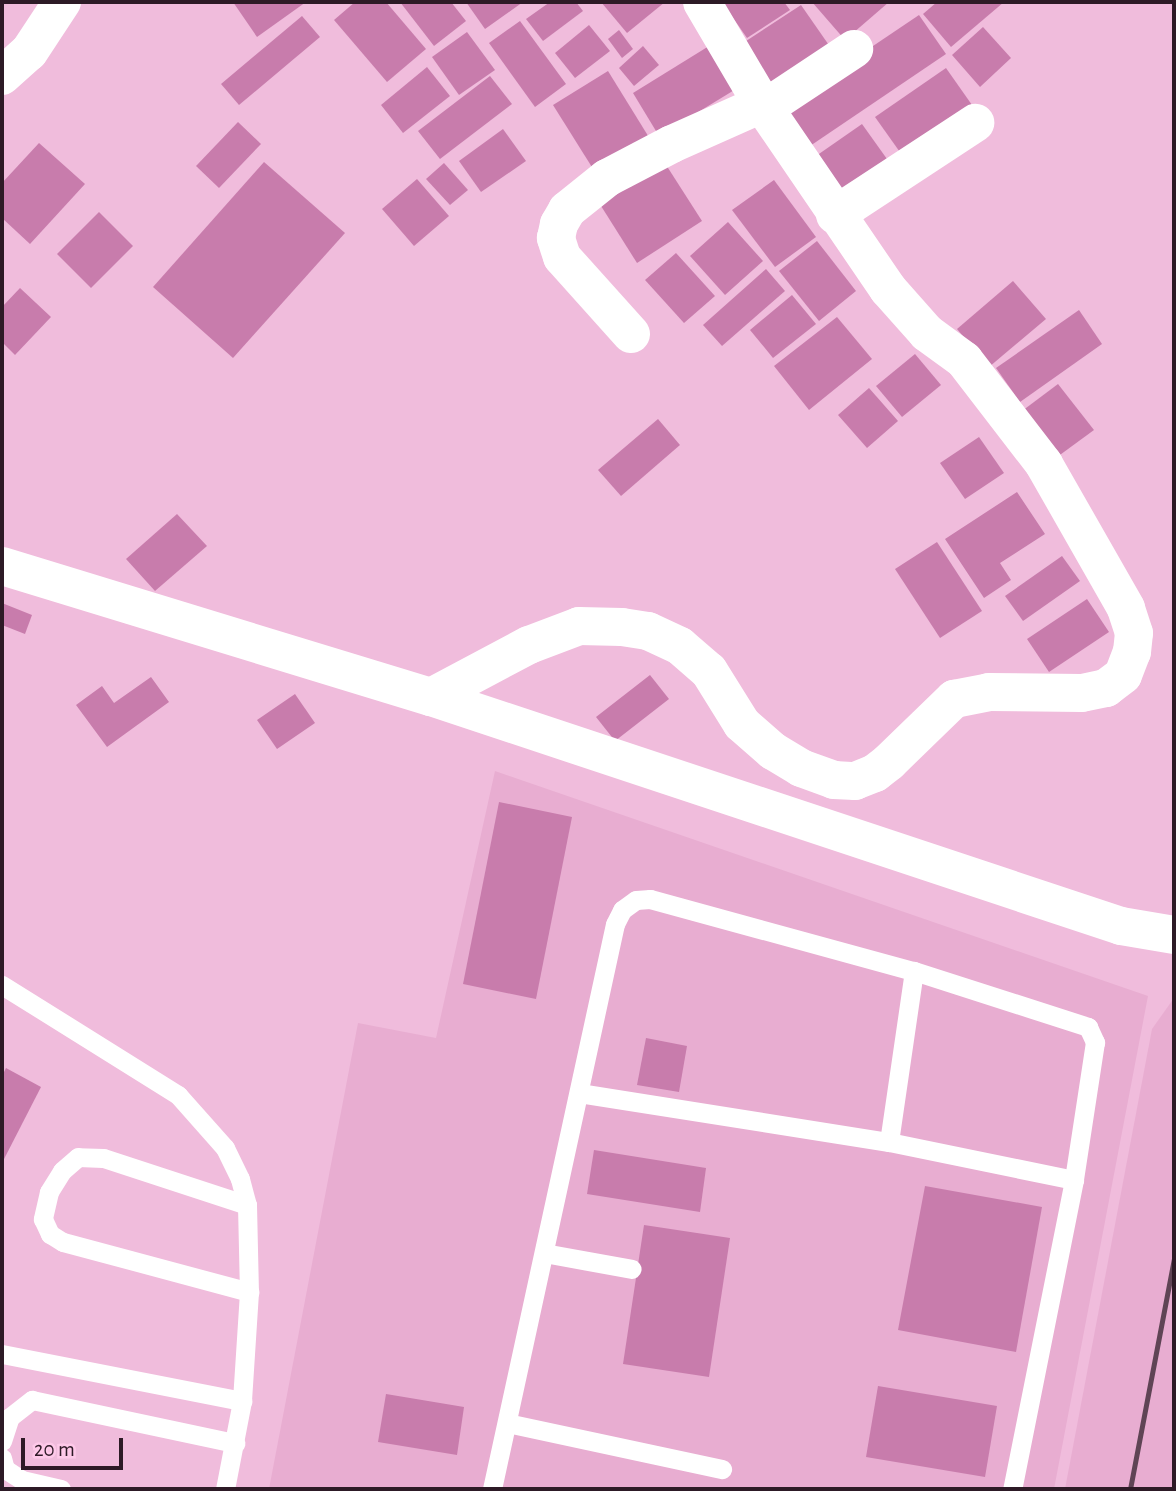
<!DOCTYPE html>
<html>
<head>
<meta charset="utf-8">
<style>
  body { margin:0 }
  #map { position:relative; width:1176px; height:1491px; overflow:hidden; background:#f0bcdc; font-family:"Alegreya Sans",sans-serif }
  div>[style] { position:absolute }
  .built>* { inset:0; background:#e8add1 }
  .building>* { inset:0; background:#c87cac }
  .lane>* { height:19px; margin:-9.5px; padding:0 9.5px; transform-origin:9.5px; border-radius:9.5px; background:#fff }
  .street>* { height:38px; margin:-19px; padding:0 19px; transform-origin:19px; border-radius:19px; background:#fff }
  .rail>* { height:5px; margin:-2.5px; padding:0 2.5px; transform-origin:2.5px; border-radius:2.5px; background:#5f4455 }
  span { translate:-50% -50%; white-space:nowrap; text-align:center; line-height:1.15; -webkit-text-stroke:7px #fec9e9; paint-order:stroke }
  .frame { position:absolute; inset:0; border:4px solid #2d1a26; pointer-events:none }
  .scale { position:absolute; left:21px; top:1438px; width:102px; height:32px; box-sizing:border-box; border:4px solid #2d1a26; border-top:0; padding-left:9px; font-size:21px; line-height:24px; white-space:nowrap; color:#2d1a26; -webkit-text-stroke:5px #fec9e9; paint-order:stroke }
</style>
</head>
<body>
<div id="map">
  <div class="built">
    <i style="clip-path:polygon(495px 771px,1148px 996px,1054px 1489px,269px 1489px,358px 1023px,436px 1038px)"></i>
    <i style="clip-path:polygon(1174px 998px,1174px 1489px,1065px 1489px,1152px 1029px)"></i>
  </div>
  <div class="building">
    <i style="clip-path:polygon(233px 2px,306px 2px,257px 37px)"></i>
    <i style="clip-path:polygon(355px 2px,386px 2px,426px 49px,387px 82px,334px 20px)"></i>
    <i style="clip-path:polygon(400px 2px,451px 2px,466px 21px,434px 46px)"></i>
    <i style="clip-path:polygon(466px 2px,523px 2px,485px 29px)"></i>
    <i style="clip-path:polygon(550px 2px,576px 2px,583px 11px,543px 41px,526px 19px)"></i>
    <i style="clip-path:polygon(601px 2px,665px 2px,627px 33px)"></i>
    <i style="clip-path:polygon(722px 2px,784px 2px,790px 10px,747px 38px)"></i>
    <i style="clip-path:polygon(812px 2px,889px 2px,845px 40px)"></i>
    <i style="clip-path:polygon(937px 2px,1004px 2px,951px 47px,923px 14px)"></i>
    <i style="clip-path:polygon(801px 5px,833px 51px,771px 92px,740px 45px)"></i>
    <i style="clip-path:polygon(919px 15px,946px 54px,810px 146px,784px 106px)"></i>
    <i style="clip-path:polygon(302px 16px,320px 37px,239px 105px,221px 84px)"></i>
    <i style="clip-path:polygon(520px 21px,566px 84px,535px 107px,489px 43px)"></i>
    <i style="clip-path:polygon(589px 25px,610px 51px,575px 78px,555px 53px)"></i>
    <i style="clip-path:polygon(983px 27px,1011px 58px,980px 87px,952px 55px)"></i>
    <i style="clip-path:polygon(619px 30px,633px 49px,622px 58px,608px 39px)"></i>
    <i style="clip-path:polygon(467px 32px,495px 70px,459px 95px,432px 57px)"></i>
    <i style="clip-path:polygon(643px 46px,659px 65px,634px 86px,619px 68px)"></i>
    <i style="clip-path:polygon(709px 46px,736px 89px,659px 136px,633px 93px)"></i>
    <i style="clip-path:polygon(427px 67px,450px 96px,403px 133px,381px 105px)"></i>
    <i style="clip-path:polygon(946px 68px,972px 105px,902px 155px,875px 117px)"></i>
    <i style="clip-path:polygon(608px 71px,650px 139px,595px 172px,553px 105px)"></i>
    <i style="clip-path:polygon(490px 76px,512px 104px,440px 159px,418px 131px)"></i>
    <i style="clip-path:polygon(238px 122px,261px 144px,219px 188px,196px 166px)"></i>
    <i style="clip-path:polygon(862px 124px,892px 166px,846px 198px,816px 156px)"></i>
    <i style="clip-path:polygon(503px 129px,526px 161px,481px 192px,459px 161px)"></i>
    <i style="clip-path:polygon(39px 143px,85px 184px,30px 244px,2px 218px,2px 183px)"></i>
    <i style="clip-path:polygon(661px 157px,702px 221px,637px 263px,596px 198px)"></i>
    <i style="clip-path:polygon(264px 162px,345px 233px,233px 358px,153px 287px)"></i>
    <i style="clip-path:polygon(444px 163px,468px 190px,450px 205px,426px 179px)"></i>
    <i style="clip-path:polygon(417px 179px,449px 216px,414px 246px,382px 209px)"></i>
    <i style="clip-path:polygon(774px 180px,816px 237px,775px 267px,732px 210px)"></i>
    <i style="clip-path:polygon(99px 212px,133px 246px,91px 288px,57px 254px)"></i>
    <i style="clip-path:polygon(728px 222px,763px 261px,725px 295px,690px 256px)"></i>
    <i style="clip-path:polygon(817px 241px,856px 291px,819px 321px,779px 271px)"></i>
    <i style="clip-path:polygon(676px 253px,715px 296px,684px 323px,645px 280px)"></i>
    <i style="clip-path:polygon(766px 269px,785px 291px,722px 346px,703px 325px)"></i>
    <i style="clip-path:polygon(1013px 281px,1046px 319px,989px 367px,957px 329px)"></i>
    <i style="clip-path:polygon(20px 288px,51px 317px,15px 355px,2px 342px,2px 307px)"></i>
    <i style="clip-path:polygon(792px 295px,816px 324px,773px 358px,750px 330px)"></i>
    <i style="clip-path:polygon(1079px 310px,1102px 344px,1020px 402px,996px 368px)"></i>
    <i style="clip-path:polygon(837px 317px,872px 359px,809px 410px,774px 366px)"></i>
    <i style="clip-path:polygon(915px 354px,941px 385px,902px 417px,876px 386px)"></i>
    <i style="clip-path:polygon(1058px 384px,1094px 430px,1053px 460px,1018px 414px)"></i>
    <i style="clip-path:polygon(869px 388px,898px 421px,867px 448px,838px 415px)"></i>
    <i style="clip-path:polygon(658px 419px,680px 445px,621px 496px,598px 470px)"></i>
    <i style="clip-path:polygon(979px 437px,1004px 473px,965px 499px,940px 463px)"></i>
    <i style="clip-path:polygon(1017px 492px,1045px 534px,1000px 563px,1011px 580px,984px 598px,945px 539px)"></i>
    <i style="clip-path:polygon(177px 514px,207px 546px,155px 591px,126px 559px)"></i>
    <i style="clip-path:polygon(937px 542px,982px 611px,940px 638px,895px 569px)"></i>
    <i style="clip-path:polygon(1062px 556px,1080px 581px,1023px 621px,1005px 596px)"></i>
    <i style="clip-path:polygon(1087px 599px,1109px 632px,1049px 672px,1027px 639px)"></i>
    <i style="clip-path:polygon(2px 603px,32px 615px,25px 634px,2px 625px)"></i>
    <i style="clip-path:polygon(650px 675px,669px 699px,615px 741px,596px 717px)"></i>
    <i style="clip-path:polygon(151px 677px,169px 702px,107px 747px,76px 705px,102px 686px,114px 703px)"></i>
    <i style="clip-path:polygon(295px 694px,315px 723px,277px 749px,257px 720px)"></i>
    <i style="clip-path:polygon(499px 802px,572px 817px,536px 999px,463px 984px)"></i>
    <i style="clip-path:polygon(646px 1038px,687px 1046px,679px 1092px,637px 1085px)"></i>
    <i style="clip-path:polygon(6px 1068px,41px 1087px,2px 1163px,2px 1076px)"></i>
    <i style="clip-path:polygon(594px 1150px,706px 1168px,700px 1212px,587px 1194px)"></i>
    <i style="clip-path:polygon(925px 1186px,1042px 1207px,1016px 1352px,898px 1330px)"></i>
    <i style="clip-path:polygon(644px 1225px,730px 1238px,709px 1377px,623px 1364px)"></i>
    <i style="clip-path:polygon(878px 1386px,997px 1406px,985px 1477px,866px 1457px)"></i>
    <i style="clip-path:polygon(386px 1394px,464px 1407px,457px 1455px,378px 1442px)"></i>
  </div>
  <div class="lane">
    <i style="left:2px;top:985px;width:208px;rotate:32deg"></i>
    <i style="left:178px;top:1095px;width:71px;rotate:48.4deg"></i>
    <i style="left:225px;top:1148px;width:34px;rotate:64deg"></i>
    <i style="left:240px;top:1179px;width:27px;rotate:75deg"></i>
    <i style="left:247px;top:1205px;width:87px;rotate:88.7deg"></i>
    <i style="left:249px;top:1292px;width:109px;rotate:93.7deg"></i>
    <i style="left:242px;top:1401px;width:90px;rotate:100.9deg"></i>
    <i style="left:579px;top:1093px;width:314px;rotate:9deg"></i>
    <i style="left:889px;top:1142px;width:189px;rotate:11.6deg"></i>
    <i style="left:889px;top:1142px;width:173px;rotate:-81.7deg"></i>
    <i style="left:247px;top:1205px;width:151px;rotate:-161.9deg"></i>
    <i style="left:103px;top:1158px;width:25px;rotate:-178deg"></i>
    <i style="left:78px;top:1157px;width:21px;rotate:139deg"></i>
    <i style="left:62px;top:1171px;width:25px;rotate:122deg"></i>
    <i style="left:49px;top:1192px;width:28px;rotate:103deg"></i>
    <i style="left:43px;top:1219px;width:17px;rotate:65deg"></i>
    <i style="left:50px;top:1234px;width:15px;rotate:32deg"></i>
    <i style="left:63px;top:1242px;width:193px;rotate:15deg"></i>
    <i style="left:544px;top:1253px;width:89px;rotate:10.3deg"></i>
    <i style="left:2px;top:1354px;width:245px;rotate:11.1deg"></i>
    <i style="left:507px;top:1423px;width:220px;rotate:12.1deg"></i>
    <i style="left:2px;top:1441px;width:25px;rotate:-72deg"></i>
    <i style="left:10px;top:1417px;width:28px;rotate:-38deg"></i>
    <i style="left:32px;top:1400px;width:208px;rotate:12deg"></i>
    <i style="left:2px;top:1458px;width:11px;rotate:75deg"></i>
    <i style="left:5px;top:1469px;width:20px;rotate:33deg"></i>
    <i style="left:22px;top:1480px;width:40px;rotate:13deg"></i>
    <i style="left:492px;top:1489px;width:578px;rotate:-77.72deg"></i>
    <i style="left:615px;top:924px;width:16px;rotate:-63deg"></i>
    <i style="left:622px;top:910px;width:17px;rotate:-36deg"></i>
    <i style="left:636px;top:900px;width:14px;rotate:-4deg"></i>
    <i style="left:650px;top:899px;width:274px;rotate:15.3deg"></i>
    <i style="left:914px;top:971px;width:183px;rotate:17.8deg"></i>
    <i style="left:1088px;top:1027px;width:17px;rotate:65deg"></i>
    <i style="left:1095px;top:1042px;width:140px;rotate:98.7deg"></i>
    <i style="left:1074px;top:1180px;width:315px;rotate:101.3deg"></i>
  </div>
  <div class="street">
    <i style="left:2px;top:76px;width:36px;rotate:-42deg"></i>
    <i style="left:29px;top:52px;width:60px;rotate:-56.6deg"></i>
    <i style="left:765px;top:108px;width:107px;rotate:-33.5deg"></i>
    <i style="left:835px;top:215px;width:168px;rotate:-33.3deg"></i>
    <i style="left:631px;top:334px;width:103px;rotate:-131.9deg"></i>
    <i style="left:562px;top:257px;width:20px;rotate:-108deg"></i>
    <i style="left:556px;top:238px;width:14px;rotate:-78deg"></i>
    <i style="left:559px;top:224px;width:16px;rotate:-60deg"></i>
    <i style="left:567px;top:210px;width:51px;rotate:-38.7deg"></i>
    <i style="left:607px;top:178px;width:73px;rotate:-27.6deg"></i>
    <i style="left:672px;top:144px;width:98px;rotate:-24deg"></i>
    <i style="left:2px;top:566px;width:449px;rotate:17deg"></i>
    <i style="left:431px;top:697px;width:727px;rotate:18.36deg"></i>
    <i style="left:1121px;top:926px;width:54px;rotate:9.6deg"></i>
    <i style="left:431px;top:697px;width:111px;rotate:-28deg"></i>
    <i style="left:529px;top:645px;width:53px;rotate:-20.8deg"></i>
    <i style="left:579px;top:626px;width:43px;rotate:1.3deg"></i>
    <i style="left:622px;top:627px;width:26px;rotate:9deg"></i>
    <i style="left:648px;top:631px;width:35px;rotate:25deg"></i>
    <i style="left:680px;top:646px;width:38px;rotate:41deg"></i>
    <i style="left:709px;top:671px;width:62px;rotate:58.1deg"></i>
    <i style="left:742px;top:724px;width:41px;rotate:41.1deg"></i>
    <i style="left:773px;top:751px;width:33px;rotate:31deg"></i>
    <i style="left:801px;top:768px;width:35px;rotate:20deg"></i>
    <i style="left:834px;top:780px;width:21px;rotate:3deg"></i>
    <i style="left:855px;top:781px;width:22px;rotate:-22deg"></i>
    <i style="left:875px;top:773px;width:18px;rotate:-38deg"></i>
    <i style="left:889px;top:762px;width:91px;rotate:-44.1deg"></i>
    <i style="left:954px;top:699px;width:36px;rotate:-11deg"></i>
    <i style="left:989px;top:692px;width:93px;rotate:0.6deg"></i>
    <i style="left:1082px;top:693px;width:25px;rotate:-12deg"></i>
    <i style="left:1106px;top:688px;width:21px;rotate:-37deg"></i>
    <i style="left:1123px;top:675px;width:25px;rotate:-69deg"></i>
    <i style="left:1132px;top:652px;width:19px;rotate:-84deg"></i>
    <i style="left:1134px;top:633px;width:26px;rotate:-108deg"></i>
    <i style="left:1126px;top:608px;width:166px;rotate:-119.7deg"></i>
    <i style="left:1044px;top:464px;width:131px;rotate:-127.6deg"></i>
    <i style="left:964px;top:360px;width:46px;rotate:-143.9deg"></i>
    <i style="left:927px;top:333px;width:59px;rotate:-131.6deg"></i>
    <i style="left:888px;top:289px;width:224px;rotate:-124.3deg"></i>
    <i style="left:762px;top:104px;width:118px;rotate:-120.5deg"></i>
  </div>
  <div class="rail">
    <i style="left:1130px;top:1489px;width:234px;rotate:-79.2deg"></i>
  </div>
  <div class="frame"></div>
  <div class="scale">20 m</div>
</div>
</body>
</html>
